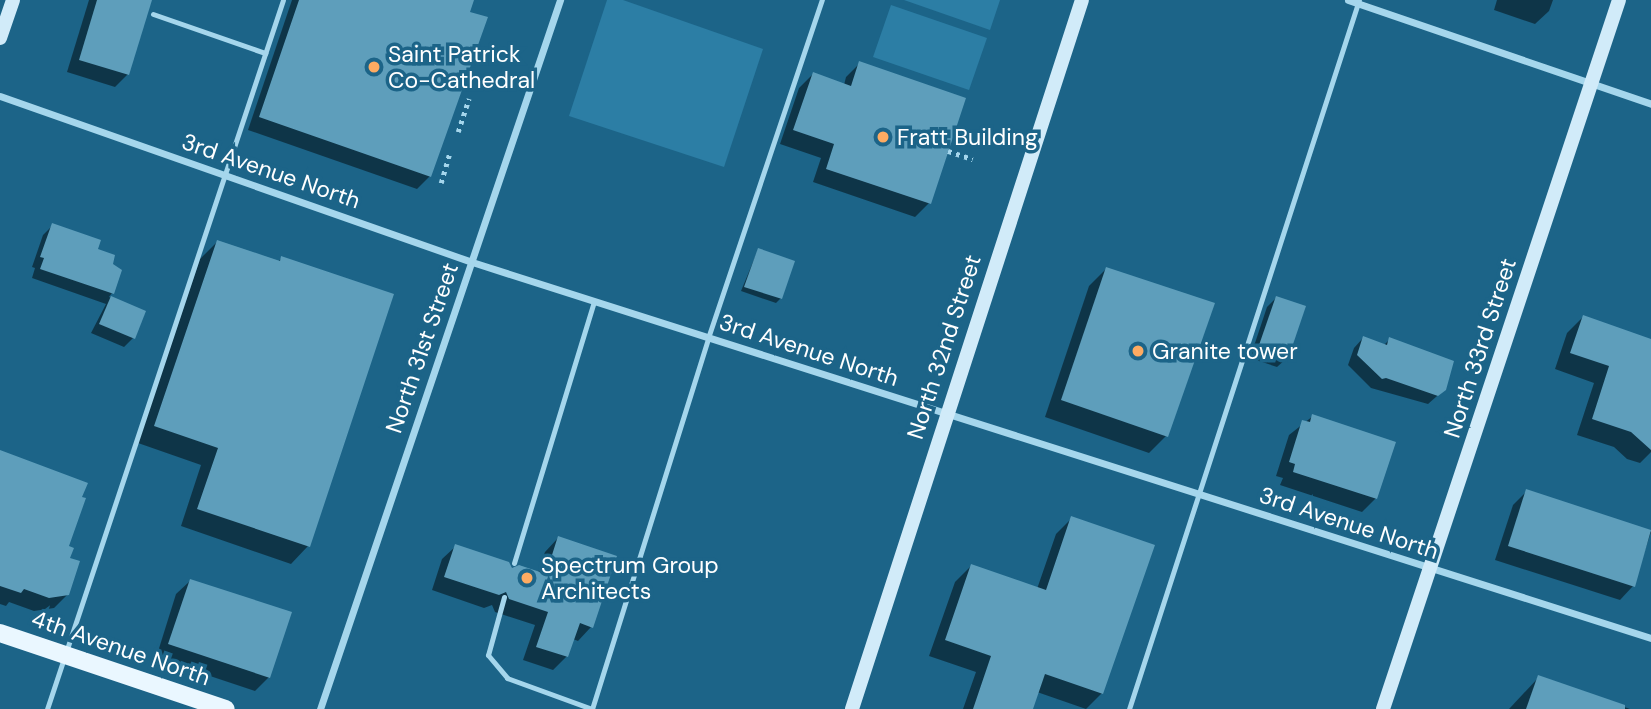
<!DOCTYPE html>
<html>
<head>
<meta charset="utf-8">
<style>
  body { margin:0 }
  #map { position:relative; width:1651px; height:709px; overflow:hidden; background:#1c6488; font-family:"DM Sans",sans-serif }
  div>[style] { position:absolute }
  .green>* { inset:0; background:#2c7ea5 }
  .shadow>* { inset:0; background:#0007 }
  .building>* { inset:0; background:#5e9ebb }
  .path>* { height:4.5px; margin-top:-2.25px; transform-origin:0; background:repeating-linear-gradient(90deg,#a5d6ec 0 3.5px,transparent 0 8.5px) }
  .lane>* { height:5px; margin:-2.5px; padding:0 2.5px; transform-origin:2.5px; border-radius:2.5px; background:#a5d6ec }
  .street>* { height:7px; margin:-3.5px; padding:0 3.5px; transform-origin:3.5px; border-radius:3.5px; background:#a5d6ec }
  .secondary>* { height:14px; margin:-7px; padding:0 7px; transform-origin:7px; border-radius:7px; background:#d1ebf9 }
  .primary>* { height:18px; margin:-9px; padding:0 9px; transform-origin:9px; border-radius:9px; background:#eaf7ff }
  .dots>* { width:19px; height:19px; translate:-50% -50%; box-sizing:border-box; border:4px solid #1c6488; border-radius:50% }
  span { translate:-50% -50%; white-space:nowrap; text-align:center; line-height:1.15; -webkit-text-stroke:7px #1c6488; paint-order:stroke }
  .poi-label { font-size:23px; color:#fff }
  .left { translate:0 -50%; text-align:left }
  .street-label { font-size:23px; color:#fff }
</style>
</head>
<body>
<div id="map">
  <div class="green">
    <i style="clip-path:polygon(607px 0,623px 0,763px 49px,724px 167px,569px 116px)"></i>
    <i style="clip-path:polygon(904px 0,1000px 0,990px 30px)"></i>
    <i style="clip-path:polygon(891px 5px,987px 38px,969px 90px,873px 57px)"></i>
  </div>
  <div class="shadow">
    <i style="clip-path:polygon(89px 0,151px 0,128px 74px,115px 87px,67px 72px)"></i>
    <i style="clip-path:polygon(292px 0,472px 0,430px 176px,417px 189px,248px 130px)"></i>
    <i style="clip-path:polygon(1497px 0,1553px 0,1549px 11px,1535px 24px,1494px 10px)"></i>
    <i style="clip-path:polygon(860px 63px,964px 99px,929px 203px,915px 217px,813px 182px,821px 158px,780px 144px,799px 88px,813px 74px,844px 85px,846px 77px)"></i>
    <i style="clip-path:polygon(53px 225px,96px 250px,112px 293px,109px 297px,144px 312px,133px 338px,124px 347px,91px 333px,106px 304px,32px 278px,35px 268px,32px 267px,43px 235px)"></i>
    <i style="clip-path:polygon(217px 242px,278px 262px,282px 258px,392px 295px,308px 546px,291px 564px,181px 526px,201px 465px,138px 443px,200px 259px)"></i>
    <i style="clip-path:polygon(758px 250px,781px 298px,776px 303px,741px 291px)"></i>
    <i style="clip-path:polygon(1106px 269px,1166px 436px,1149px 453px,1045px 417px,1089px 286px)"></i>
    <i style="clip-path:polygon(1276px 298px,1287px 358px,1277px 367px,1250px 358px,1267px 307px)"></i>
    <i style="clip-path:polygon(1583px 317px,1651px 340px,1651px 452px,1640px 463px,1627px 459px,1614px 447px,1577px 435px,1594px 383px,1555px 369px,1567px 333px)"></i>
    <i style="clip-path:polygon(1363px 338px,1384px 345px,1390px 339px,1445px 389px,1428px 404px,1371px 388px,1348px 365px,1354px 348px)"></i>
    <i style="clip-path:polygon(1313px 416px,1376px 498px,1362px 512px,1280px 485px,1283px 478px,1276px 476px,1289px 435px)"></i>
    <i style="clip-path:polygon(0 452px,66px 547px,68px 594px,54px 608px,34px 611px,9px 602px,6px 606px,0 604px)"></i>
    <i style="clip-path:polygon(1527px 491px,1651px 532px,1633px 586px,1620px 600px,1495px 560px,1513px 505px)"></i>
    <i style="clip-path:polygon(1072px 518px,1102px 693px,1086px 709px,1037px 692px,1031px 709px,963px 709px,976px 672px,929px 656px,955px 582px,971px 566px,1037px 589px,1056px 534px)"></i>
    <i style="clip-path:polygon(558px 538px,591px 627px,578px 641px,573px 639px,567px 656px,553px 670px,523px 660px,535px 625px,495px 612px,492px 605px,484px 608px,432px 590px,442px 559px,456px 546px,511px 570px,538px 573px,545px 552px)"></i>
    <i style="clip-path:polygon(190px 581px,269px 677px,255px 691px,156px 658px,176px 594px)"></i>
    <i style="clip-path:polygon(1539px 677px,1630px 709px,1509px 709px)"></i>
  </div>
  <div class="building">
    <i style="clip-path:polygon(97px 0,152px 0,129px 75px,79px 60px)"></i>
    <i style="clip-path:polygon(299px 0,474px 0,470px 12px,488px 17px,431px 177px,259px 117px)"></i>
    <i style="clip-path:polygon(859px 61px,966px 98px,931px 204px,826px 169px,834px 144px,793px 130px,813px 72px,851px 86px)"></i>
    <i style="clip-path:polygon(52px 223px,101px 240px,98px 249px,115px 255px,113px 264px,122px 270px,114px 294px,40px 269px,44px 258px,40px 257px)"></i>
    <i style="clip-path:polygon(217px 240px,280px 261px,281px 256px,394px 294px,310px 547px,197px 509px,218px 448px,154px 426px)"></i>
    <i style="clip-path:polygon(758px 248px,795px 261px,782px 299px,744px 287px)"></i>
    <i style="clip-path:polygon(1106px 267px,1215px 303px,1168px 437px,1061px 400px)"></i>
    <i style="clip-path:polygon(111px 296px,146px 311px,135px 339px,99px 324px)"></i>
    <i style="clip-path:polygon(1276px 296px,1306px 306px,1288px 359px,1258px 348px)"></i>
    <i style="clip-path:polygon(1583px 315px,1651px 339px,1651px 450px,1631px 432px,1592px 419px,1609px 366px,1570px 353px)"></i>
    <i style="clip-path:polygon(1363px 336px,1387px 345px,1389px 337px,1454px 361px,1446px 390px,1438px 396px,1386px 378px,1382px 379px,1357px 355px)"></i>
    <i style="clip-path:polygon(1312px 414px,1396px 442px,1377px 499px,1293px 472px,1295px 464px,1289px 462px,1302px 420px,1310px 422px)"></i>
    <i style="clip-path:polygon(0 450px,88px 483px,82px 497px,86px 498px,69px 546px,74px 548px,70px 558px,80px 561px,69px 595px,49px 598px,24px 589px,21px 593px,0 586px)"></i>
    <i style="clip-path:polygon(1526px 489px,1651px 530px,1635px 587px,1508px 546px)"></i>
    <i style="clip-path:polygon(1071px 516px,1155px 545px,1103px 694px,1045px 674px,1033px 709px,973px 709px,991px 656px,945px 640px,971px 564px,1046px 590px)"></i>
    <i style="clip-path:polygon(558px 536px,617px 556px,593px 628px,580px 623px,568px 657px,536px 647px,548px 612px,509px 599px,506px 592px,499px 595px,444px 577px,455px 544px,509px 562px,512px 568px,519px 565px,546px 574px)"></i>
    <i style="clip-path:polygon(190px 579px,292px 612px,270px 678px,168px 644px)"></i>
    <i style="clip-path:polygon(1538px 675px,1625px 705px,1625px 709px,1526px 709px)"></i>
  </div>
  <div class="path">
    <i style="left:458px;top:132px;width:35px;rotate:-72deg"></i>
    <i style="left:948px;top:151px;width:26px;rotate:18deg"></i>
    <i style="left:441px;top:183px;width:32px;rotate:-74deg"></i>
  </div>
  <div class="lane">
    <i style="left:153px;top:14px;width:119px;rotate:19.2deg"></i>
    <i style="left:514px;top:563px;width:274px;rotate:-73deg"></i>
    <i style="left:504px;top:597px;width:60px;rotate:105.4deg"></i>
    <i style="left:488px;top:655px;width:30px;rotate:50deg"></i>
    <i style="left:507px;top:678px;width:90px;rotate:20deg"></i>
    <i style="left:592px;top:709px;width:389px;rotate:-72.6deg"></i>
    <i style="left:708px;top:338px;width:357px;rotate:-71.4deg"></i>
    <i style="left:47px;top:709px;width:747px;rotate:-71.59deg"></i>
    <i style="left:1129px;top:709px;width:745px;rotate:-72.03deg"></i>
  </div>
  <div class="street">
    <i style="left:1348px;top:0;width:320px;rotate:18.9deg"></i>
    <i style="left:0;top:96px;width:500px;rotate:19.38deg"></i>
    <i style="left:472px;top:262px;width:1238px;rotate:17.69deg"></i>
    <i style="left:320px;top:709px;width:749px;rotate:-71.3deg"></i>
  </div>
  <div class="secondary">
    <i style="left:0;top:38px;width:40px;rotate:-71.1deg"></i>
    <i style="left:852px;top:709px;width:745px;rotate:-72.03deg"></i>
    <i style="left:1383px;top:709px;width:747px;rotate:-71.59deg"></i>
  </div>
  <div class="primary">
    <i style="left:0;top:633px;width:238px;rotate:18.6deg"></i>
  </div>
  <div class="dots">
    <i style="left:374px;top:67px;background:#fdab62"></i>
    <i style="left:883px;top:137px;background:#fdab62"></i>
    <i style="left:1138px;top:351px;background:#fdab62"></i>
    <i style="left:527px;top:578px;background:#fdab62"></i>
  </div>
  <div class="poi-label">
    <span class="left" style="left:388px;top:67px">Saint Patrick<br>Co-Cathedral</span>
    <span class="left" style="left:897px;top:137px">Fratt Building</span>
    <span class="left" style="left:1152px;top:351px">Granite tower</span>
    <span class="left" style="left:541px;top:578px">Spectrum Group<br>Architects</span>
  </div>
  <div class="street-label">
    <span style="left:271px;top:171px;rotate:19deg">3rd Avenue North</span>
    <span style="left:944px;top:347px;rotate:-72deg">North 32nd Street</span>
    <span style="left:422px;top:348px;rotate:-71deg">North 31st Street</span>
    <span style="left:1480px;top:348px;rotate:-72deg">North 33rd Street</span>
    <span style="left:809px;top:350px;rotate:18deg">3rd Avenue North</span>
    <span style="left:1349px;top:523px;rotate:18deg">3rd Avenue North</span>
    <span style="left:121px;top:648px;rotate:19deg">4th Avenue North</span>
  </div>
</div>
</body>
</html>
